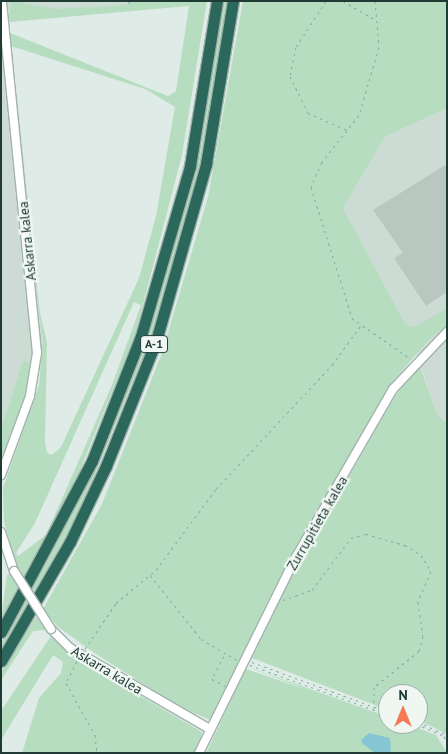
<!DOCTYPE html>
<html>
<head>
<meta charset="utf-8">
<style>
  body { margin:0 }
  #map { position:relative; width:448px; height:754px; overflow:hidden; background:#dfebe6; font-family:"PT Sans",sans-serif }
  div>[style] { position:absolute }
  .built>* { inset:0; background:#cddbd5 }
  .green>* { inset:0; background:#b7ddc1 }
  .water>* { inset:0; background:#85c6d2 }
  .stream>* { height:2px; margin:-1px; padding:0 1px; transform-origin:1px; border-radius:1px; background:#85c6d2 }
  .building>* { inset:0; background:#b8c8c1 }
  .path>* { height:1px; margin-top:-0.5px; transform-origin:0; background:repeating-linear-gradient(90deg,#7fafa0 0 2.5px,transparent 0 6.5px) }
  .roads { filter:drop-shadow(1px 0 #a2b3ad) drop-shadow(-1px 0 #a2b3ad) drop-shadow(0 1px #a2b3ad) drop-shadow(0 -1px #a2b3ad) }
  .minor>* { height:8px; margin:-4px; padding:0 4px; transform-origin:4px; border-radius:4px; background:#fff }
  .highway>* { height:11px; margin:-5.5px; padding:0 5.5px; transform-origin:5.5px; border-radius:5.5px; background:#2b685b }
  .bridges { filter:drop-shadow(1px 0 #a2b3ad) drop-shadow(-1px 0 #a2b3ad) drop-shadow(0 1px #a2b3ad) drop-shadow(0 -1px #a2b3ad) }
  .minor-bridge>* { height:8px; margin:-4px; padding:0 4px; transform-origin:4px; border-radius:4px; background:#fff }
  span { translate:-50% -50%; white-space:nowrap; text-align:center; line-height:1.15; -webkit-text-stroke:4.5px #f0f7f3; paint-order:stroke }
  .shield-label span { padding:1px 4px; background:#f0f7f3; border:1px solid; border-radius:4px; -webkit-text-stroke-width:0 }
  .shield-label { font-size:12px; color:#203b34; font-weight:700 }
  .street-label { font-size:14px; color:#203b34 }
  .frame { position:absolute; inset:0; border:2px solid #203b34; pointer-events:none }
  .north { position:absolute; left:378px; top:684px; width:50px; height:50px; box-sizing:border-box; background:#f0f7f3; border:1px solid #9daca7; border-radius:50%; rotate:0deg; font-size:14px; font-weight:700; line-height:20px; text-align:center; color:#203b34 }
  .north::after { content:''; display:block; margin:auto; width:18px; height:22px; background:#f57a54; clip-path:polygon(50% 0,100% 100%,50% 72%,0 100%) }
</style>
</head>
<body>
<div id="map">
  <div class="built">
    <i style="clip-path:polygon(1px 1px,128px 1px,127px 8px,9px 22px,43px 340px,42px 363px,23px 362px,2px 431px)"></i>
    <i style="clip-path:polygon(447px 108px,447px 423px,438px 416px,406px 325px,343px 208px,385px 137px)"></i>
  </div>
  <div class="green">
    <i style="clip-path:polygon(evenodd,11px 1px,57px 9px,127px 5px,128px 1px,207px 1px,182px 155px,135px 335px,76px 480px,1px 620px,7px 575px,18px 571px,4px 522px,3px 488px,39px 385px,43px 340px,38px 305px,47px 342px,45px 442px,47px 453px,52px 455px,61px 447px,139px 278px,156px 216px,175px 107px,145px 89px,11px 46px,10px 33px,168px 96px,176px 91px,189px 6px,9px 22px,11px 1px,134px 302px,141px 305px,112px 385px,46px 535px,18px 556px,16px 553px,35px 523px,134px 302px)"></i>
    <i style="clip-path:polygon(222px 1px,228px 1px,201px 167px,162px 310px,80px 511px,1px 653px,1px 642px,48px 560px,105px 442px,156px 310px,194px 167px)"></i>
    <i style="clip-path:polygon(243px 1px,447px 1px,447px 108px,385px 137px,343px 208px,406px 325px,415px 327px,447px 308px,447px 326px,431px 337px,395px 379px,276px 585px,210px 720px,176px 705px,90px 650px,57px 626px,43px 609px,102px 504px,162px 353px,208px 197px)"></i>
    <i style="clip-path:polygon(23px 361px,30px 362px,32px 368px,26px 397px,1px 459px,1px 430px)"></i>
    <i style="clip-path:polygon(419px 364px,438px 416px,447px 423px,447px 734px,418px 720px,418px 694px,388px 694px,388px 710px,252px 658px,285px 588px,394px 398px)"></i>
    <i style="clip-path:polygon(36px 617px,47px 630px,33px 631px,1px 680px,1px 672px)"></i>
    <i style="clip-path:polygon(51px 636px,108px 677px,202px 732px,197px 753px,22px 753px,39px 698px,61px 673px,63px 662px,53px 655px,1px 740px,1px 711px)"></i>
    <i style="clip-path:polygon(251px 668px,388px 717px,388px 724px,407px 724px,436px 735px,447px 753px,206px 753px,246px 669px,310px 691px)"></i>
  </div>
  <div class="water">
    <i style="clip-path:polygon(369px 733px,390px 738px,391px 753px,375px 753px,363px 744px,361px 740px)"></i>
  </div>
  <div class="stream">
    <i style="left:129px;top:3px;width:2px;rotate:-90deg"></i>
  </div>
  <div class="building">
    <i style="clip-path:polygon(447px 164px,447px 292px,426px 306px,394px 258px,403px 253px,373px 210px)"></i>
  </div>
  <div class="path">
    <i style="left:326px;top:1px;width:55px;rotate:123.1deg"></i>
    <i style="left:296px;top:47px;width:30px;rotate:102deg"></i>
    <i style="left:290px;top:76px;width:41px;rotate:64.1deg"></i>
    <i style="left:308px;top:113px;width:43px;rotate:23.6deg"></i>
    <i style="left:343px;top:1px;width:39px;rotate:30deg"></i>
    <i style="left:375px;top:1px;width:46px;rotate:85deg"></i>
    <i style="left:379px;top:47px;width:71px;rotate:106.4deg"></i>
    <i style="left:359px;top:115px;width:60px;rotate:128.2deg"></i>
    <i style="left:322px;top:162px;width:27px;rotate:114deg"></i>
    <i style="left:311px;top:187px;width:137px;rotate:72.6deg"></i>
    <i style="left:352px;top:318px;width:72px;rotate:34.8deg"></i>
    <i style="left:150px;top:575px;width:82px;rotate:51.4deg"></i>
    <i style="left:201px;top:639px;width:42px;rotate:30.3deg"></i>
    <i style="left:283px;top:600px;width:31px;rotate:-19deg"></i>
    <i style="left:312px;top:590px;width:65px;rotate:-53.1deg"></i>
    <i style="left:351px;top:538px;width:16px;rotate:-15deg"></i>
    <i style="left:366px;top:534px;width:41px;rotate:15.8deg"></i>
    <i style="left:405px;top:545px;width:19px;rotate:32deg"></i>
    <i style="left:421px;top:555px;width:19px;rotate:58deg"></i>
    <i style="left:431px;top:571px;width:34px;rotate:113deg"></i>
    <i style="left:418px;top:602px;width:34px;rotate:82deg"></i>
    <i style="left:423px;top:636px;width:16px;rotate:105deg"></i>
    <i style="left:419px;top:651px;width:58px;rotate:141.3deg"></i>
    <i style="left:374px;top:687px;width:23px;rotate:90deg"></i>
    <i style="left:85px;top:649px;width:55px;rotate:-56deg"></i>
    <i style="left:116px;top:603px;width:52px;rotate:-39.5deg"></i>
    <i style="left:156px;top:570px;width:101px;rotate:-53.5deg"></i>
    <i style="left:216px;top:489px;width:170px;rotate:-46.9deg"></i>
    <i style="left:332px;top:365px;width:51px;rotate:-53.8deg"></i>
    <i style="left:224px;top:656px;width:26px;rotate:118deg"></i>
    <i style="left:212px;top:679px;width:15px;rotate:28deg"></i>
    <i style="left:77px;top:661px;width:25px;rotate:117deg"></i>
    <i style="left:66px;top:683px;width:60px;rotate:60.9deg"></i>
    <i style="left:95px;top:735px;width:18px;rotate:84deg"></i>
    <i style="left:252px;top:662px;width:145px;rotate:20.2deg"></i>
    <i style="left:250px;top:665px;width:147px;rotate:19.9deg"></i>
    <i style="left:418px;top:722px;width:32px;rotate:24deg"></i>
    <i style="left:416px;top:724px;width:30px;rotate:23deg"></i>
    <i style="left:444px;top:736px;width:9px;rotate:69deg"></i>
  </div>
  <div class="roads">
    <div class="minor">
      <i style="left:1px;top:475px;width:84px;rotate:-69.8deg"></i>
      <i style="left:30px;top:396px;width:44px;rotate:-80.8deg"></i>
      <i style="left:37px;top:353px;width:354px;rotate:-95.7deg"></i>
      <i style="left:1px;top:532px;width:41px;rotate:71.6deg"></i>
      <i style="left:51px;top:629px;width:27px;rotate:45deg"></i>
      <i style="left:70px;top:648px;width:162px;rotate:30.1deg"></i>
      <i style="left:199px;top:753px;width:219px;rotate:-63.7deg"></i>
      <i style="left:296px;top:557px;width:194px;rotate:-60deg"></i>
      <i style="left:393px;top:389px;width:79px;rotate:-46.5deg"></i>
    </div>
    <div class="highway">
      <i style="left:1px;top:632px;width:194px;rotate:-62deg"></i>
      <i style="left:92px;top:461px;width:134px;rotate:-68.6deg"></i>
      <i style="left:141px;top:336px;width:177px;rotate:-73.9deg"></i>
      <i style="left:190px;top:166px;width:167px;rotate:-80.7deg"></i>
      <i style="left:1px;top:661px;width:138px;rotate:-59.9deg"></i>
      <i style="left:70px;top:542px;width:84px;rotate:-64.7deg"></i>
      <i style="left:106px;top:466px;width:135px;rotate:-68.2deg"></i>
      <i style="left:156px;top:341px;width:184px;rotate:-74.2deg"></i>
      <i style="left:206px;top:164px;width:165px;rotate:-80.6deg"></i>
    </div>
  </div>
  <div class="bridges">
    <div class="minor-bridge">
      <i style="left:14px;top:571px;width:69px;rotate:57.5deg"></i>
    </div>
  </div>
  <div class="shield-label">
    <span style="left:154px;top:344px">A-1</span>
  </div>
  <div class="street-label">
    <span style="left:27px;top:241px;rotate:-96deg">Askarra kalea</span>
    <span style="left:317px;top:523px;rotate:-60deg">Zurrupitieta kalea</span>
    <span style="left:107px;top:670px;rotate:31deg">Askarra kalea</span>
  </div>
  <div class="frame"></div>
  <div class="north">N</div>
</div>
</body>
</html>
